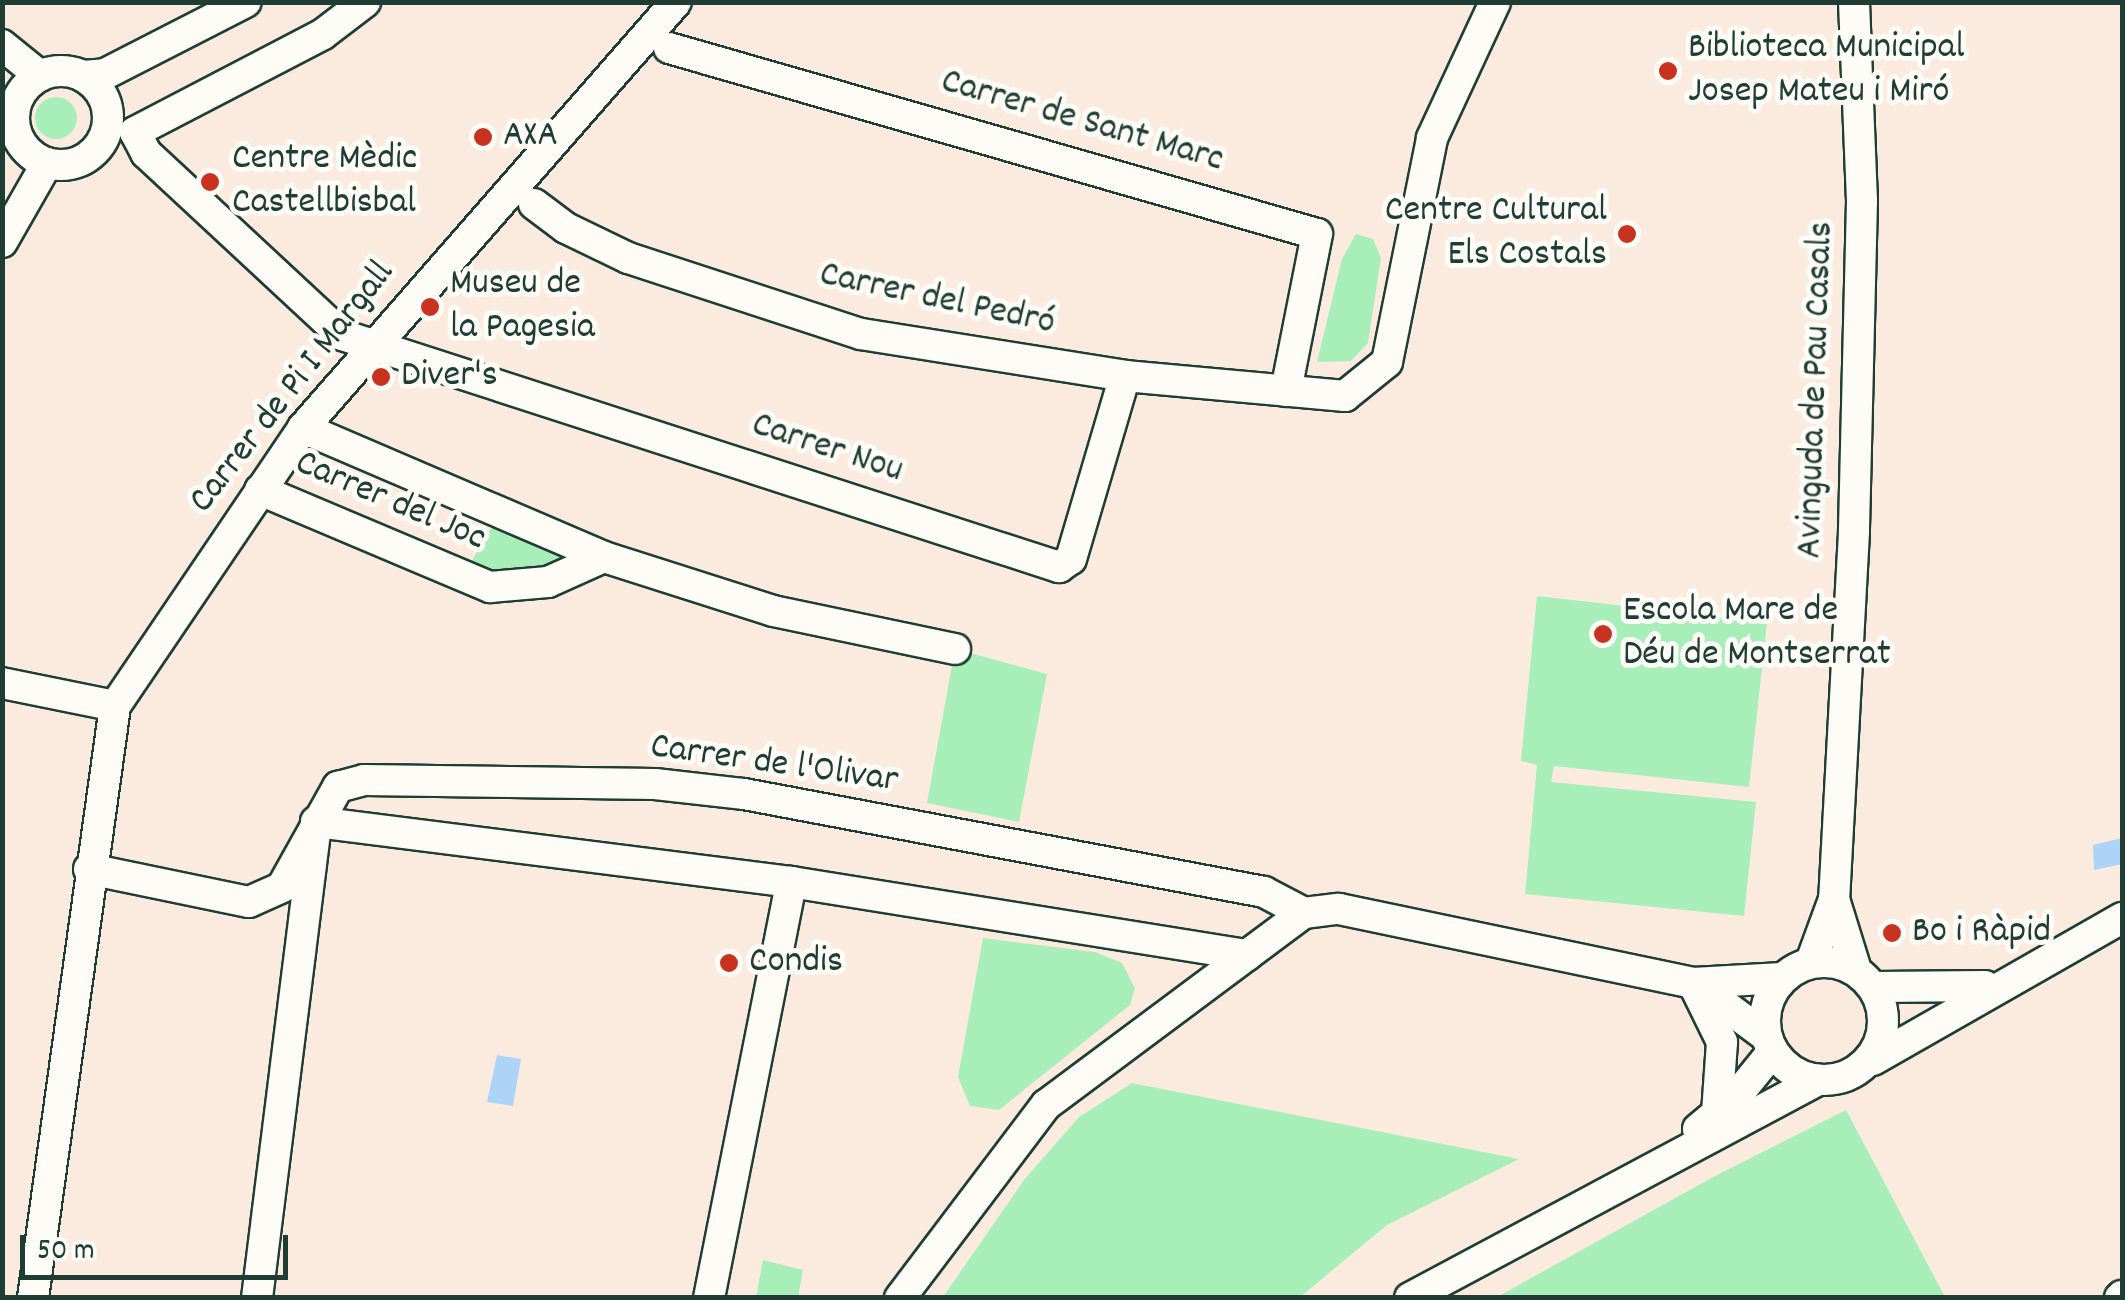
<!DOCTYPE html>
<html>
<head>
<meta charset="utf-8">
<style>
  body { margin:0 }
  #map { position:relative; width:2125px; height:1300px; overflow:hidden; background:#faebde; font-family:Dekko,sans-serif }
  div>[style] { position:absolute }
  .green>* { inset:0; background:#a8eeb9 }
  .round { border-radius:50% }
  .water>* { inset:0; background:#abd4f6 }
  .roads { filter:drop-shadow(2px 0 #1f3d34) drop-shadow(-2px 0 #1f3d34) drop-shadow(0 2px #1f3d34) drop-shadow(0 -2px #1f3d34) }
  .street>* { height:30px; margin:-15px; padding:0 15px; transform-origin:15px; border-radius:15px; background:#fdfcf7 }
  .street>.ring { margin:-15px; padding:0; box-sizing:content-box; background:none; border:30px solid #fdfcf7; border-radius:50% }
  .dots>* { width:28px; height:28px; translate:-50% -50%; box-sizing:border-box; border:5px solid #fdfcf7; border-radius:50% }
  span { translate:-50% -50%; white-space:nowrap; text-align:center; line-height:1.15; -webkit-text-stroke:10px #fdfcf7; paint-order:stroke }
  .poi-label { font-size:38px; color:#1f3d34 }
  .left { translate:0 -50%; text-align:left }
  .right { translate:-100% -50%; text-align:right }
  .street-label { font-size:38px; color:#1f3d34 }
  .frame { position:absolute; inset:0; border:5px solid #1f3d34; pointer-events:none }
  .scale { position:absolute; left:20px; top:1235px; width:268px; height:45px; box-sizing:border-box; border:5px solid #1f3d34; border-top:0; padding-left:12px; font-size:30px; line-height:35px; white-space:nowrap; color:#1f3d34; -webkit-text-stroke:8px #fdfcf7; paint-order:stroke }
</style>
</head>
<body>
<div id="map">
  <div class="green">
    <i class="round" style="left:35px;top:97px;width:42px;height:42px"></i>
    <i style="clip-path:polygon(1356px 234px,1373px 239px,1381px 258px,1368px 343px,1351px 361px,1317px 362px,1342px 259px)"></i>
    <i style="clip-path:polygon(494px 523px,590px 559px,490px 580px,467px 569px)"></i>
    <i style="clip-path:polygon(1537px 596px,1767px 622px,1749px 787px,1554px 766px,1551px 782px,1756px 802px,1744px 916px,1525px 894px,1537px 765px,1521px 761px)"></i>
    <i style="clip-path:polygon(955px 649px,1047px 674px,1019px 822px,927px 803px)"></i>
    <i style="clip-path:polygon(983px 938px,1095px 952px,1122px 963px,1135px 988px,1130px 1005px,999px 1110px,970px 1106px,958px 1077px)"></i>
    <i style="clip-path:polygon(1132px 1083px,1519px 1159px,1387px 1225px,1300px 1297px,943px 1297px,1024px 1180px,1079px 1117px)"></i>
    <i style="clip-path:polygon(1846px 1110px,1945px 1297px,1497px 1297px,1715px 1176px)"></i>
    <i style="clip-path:polygon(763px 1260px,803px 1270px,798px 1297px,756px 1297px)"></i>
  </div>
  <div class="water">
    <i style="clip-path:polygon(2122px 838px,2122px 864px,2094px 870px,2093px 845px)"></i>
    <i style="clip-path:polygon(497px 1055px,521px 1059px,513px 1106px,487px 1102px)"></i>
  </div>
  <div class="roads">
    <div class="street">
      <i style="left:1854px;top:2px;width:199px;rotate:87.7deg"></i>
      <i style="left:1862px;top:201px;width:331px;rotate:91.4deg"></i>
      <i style="left:1854px;top:532px;width:368px;rotate:93.1deg"></i>
      <i style="left:1834px;top:899px;width:74px;rotate:72.8deg"></i>
      <i style="left:2px;top:45px;width:49px;rotate:39.2deg"></i>
      <i style="left:669px;top:48px;width:674px;rotate:16.02deg"></i>
      <i style="left:1317px;top:234px;width:160px;rotate:101.2deg"></i>
      <i class="ring" style="left:14px;top:71px;width:64px;height:64px"></i>
      <i style="left:83px;top:76px;width:22px;rotate:-5deg"></i>
      <i style="left:105px;top:74px;width:158px;rotate:-27.1deg"></i>
      <i style="left:135px;top:132px;width:24px;rotate:62deg"></i>
      <i style="left:146px;top:153px;width:267px;rotate:42.9deg"></i>
      <i style="left:342px;top:335px;width:754px;rotate:17.93deg"></i>
      <i style="left:1059px;top:567px;width:14px;rotate:-34deg"></i>
      <i style="left:1071px;top:559px;width:191px;rotate:-73.6deg"></i>
      <i style="left:135px;top:132px;width:212px;rotate:-27.5deg"></i>
      <i style="left:323px;top:34px;width:53px;rotate:-37.3deg"></i>
      <i style="left:534px;top:204px;width:40px;rotate:37deg"></i>
      <i style="left:566px;top:228px;width:69px;rotate:25.8deg"></i>
      <i style="left:628px;top:258px;width:245px;rotate:18.1deg"></i>
      <i style="left:861px;top:334px;width:267px;rotate:9deg"></i>
      <i style="left:1125px;top:376px;width:221px;rotate:5.2deg"></i>
      <i style="left:1345px;top:396px;width:54px;rotate:-39deg"></i>
      <i style="left:1387px;top:362px;width:228px;rotate:-78.6deg"></i>
      <i style="left:1432px;top:138px;width:150px;rotate:-65.1deg"></i>
      <i style="left:2px;top:242px;width:91px;rotate:-60.3deg"></i>
      <i style="left:303px;top:428px;width:327px;rotate:23.2deg"></i>
      <i style="left:604px;top:557px;width:177px;rotate:17.7deg"></i>
      <i style="left:773px;top:611px;width:186px;rotate:11.8deg"></i>
      <i style="left:260px;top:490px;width:250px;rotate:22.9deg"></i>
      <i style="left:490px;top:587px;width:58px;rotate:-4.9deg"></i>
      <i style="left:548px;top:582px;width:61px;rotate:-24.1deg"></i>
      <i style="left:2px;top:683px;width:115px;rotate:11.5deg"></i>
      <i style="left:89px;top:869px;width:163px;rotate:11.7deg"></i>
      <i style="left:249px;top:902px;width:36px;rotate:-24deg"></i>
      <i style="left:282px;top:887px;width:115px;rotate:-60.8deg"></i>
      <i style="left:338px;top:787px;width:27px;rotate:-15deg"></i>
      <i style="left:364px;top:780px;width:291px;rotate:0.8deg"></i>
      <i style="left:655px;top:784px;width:90px;rotate:6.4deg"></i>
      <i style="left:744px;top:794px;width:529px;rotate:10.67deg"></i>
      <i style="left:1264px;top:892px;width:45px;rotate:27.7deg"></i>
      <i class="ring" style="left:1765px;top:962px;width:88px;height:88px"></i>
      <i style="left:1811px;top:962px;width:67px;rotate:-69.9deg"></i>
      <i style="left:1693px;top:983px;width:66px;rotate:63.8deg"></i>
      <i style="left:1722px;top:1042px;width:72px;rotate:94deg"></i>
      <i style="left:1696px;top:984px;width:87px;rotate:36.6deg"></i>
      <i style="left:1875px;top:987px;width:110px;rotate:-0.5deg"></i>
      <i style="left:1873px;top:1060px;width:287px;rotate:-29.7deg"></i>
      <i style="left:1698px;top:1129px;width:48px;rotate:-40deg"></i>
      <i style="left:1735px;top:1098px;width:60px;rotate:-51deg"></i>
      <i style="left:33px;top:1298px;width:598px;rotate:-82.11deg"></i>
      <i style="left:115px;top:706px;width:336px;rotate:-55.9deg"></i>
      <i style="left:303px;top:428px;width:566px;rotate:-48.8deg"></i>
      <i style="left:257px;top:1298px;width:480px;rotate:-82.9deg"></i>
      <i style="left:316px;top:822px;width:479px;rotate:7.2deg"></i>
      <i style="left:791px;top:882px;width:462px;rotate:9.1deg"></i>
      <i style="left:709px;top:1298px;width:424px;rotate:-78.8deg"></i>
      <i style="left:900px;top:1298px;width:242px;rotate:-52.9deg"></i>
      <i style="left:1046px;top:1105px;width:322px;rotate:-36.7deg"></i>
      <i style="left:1304px;top:913px;width:35px;rotate:-7deg"></i>
      <i style="left:1339px;top:909px;width:362px;rotate:11.8deg"></i>
      <i style="left:1693px;top:983px;width:89px;rotate:-3.2deg"></i>
      <i style="left:1410px;top:1298px;width:463px;rotate:-28.1deg"></i>
      <i style="left:2120px;top:1298px;width:3px;rotate:-45deg"></i>
    </div>
  </div>
  <div class="dots">
    <i style="left:1668px;top:71px;background:#c8321e"></i>
    <i style="left:483px;top:137px;background:#c8321e"></i>
    <i style="left:210px;top:182px;background:#c8321e"></i>
    <i style="left:1627px;top:234px;background:#c8321e"></i>
    <i style="left:430px;top:307px;background:#c8321e"></i>
    <i style="left:381px;top:377px;background:#c8321e"></i>
    <i style="left:1603px;top:634px;background:#c8321e"></i>
    <i style="left:1892px;top:933px;background:#c8321e"></i>
    <i style="left:729px;top:963px;background:#c8321e"></i>
  </div>
  <div class="poi-label">
    <span class="left" style="left:1688px;top:71px">Biblioteca Municipal<br>Josep Mateu i Miró</span>
    <span class="left" style="left:503px;top:137px">AXA</span>
    <span class="left" style="left:232px;top:182px">Centre Mèdic<br>Castellbisbal</span>
    <span class="right" style="left:1607px;top:234px">Centre Cultural<br>Els Costals</span>
    <span class="left" style="left:450px;top:307px">Museu de<br>la Pagesia</span>
    <span class="left" style="left:401px;top:377px">Diver's</span>
    <span class="left" style="left:1623px;top:634px">Escola Mare de<br>Déu de Montserrat</span>
    <span class="left" style="left:1912px;top:933px">Bo i Ràpid</span>
    <span class="left" style="left:749px;top:963px">Condis</span>
  </div>
  <div class="street-label">
    <span style="left:1082px;top:122px;rotate:16deg">Carrer de Sant Marc</span>
    <span style="left:937px;top:300px;rotate:12deg">Carrer del Pedró</span>
    <span style="left:293px;top:388px;rotate:-52deg">Carrer de Pi I Margall</span>
    <span style="left:1817px;top:390px;rotate:-88deg">Avinguda de Pau Casals</span>
    <span style="left:827px;top:449px;rotate:18deg">Carrer Nou</span>
    <span style="left:390px;top:502px;rotate:23deg">Carrer del Joc</span>
    <span style="left:774px;top:765px;rotate:8deg">Carrer de l'Olivar</span>
  </div>
  <div class="frame"></div>
  <div class="scale">50 m</div>
</div>
</body>
</html>
